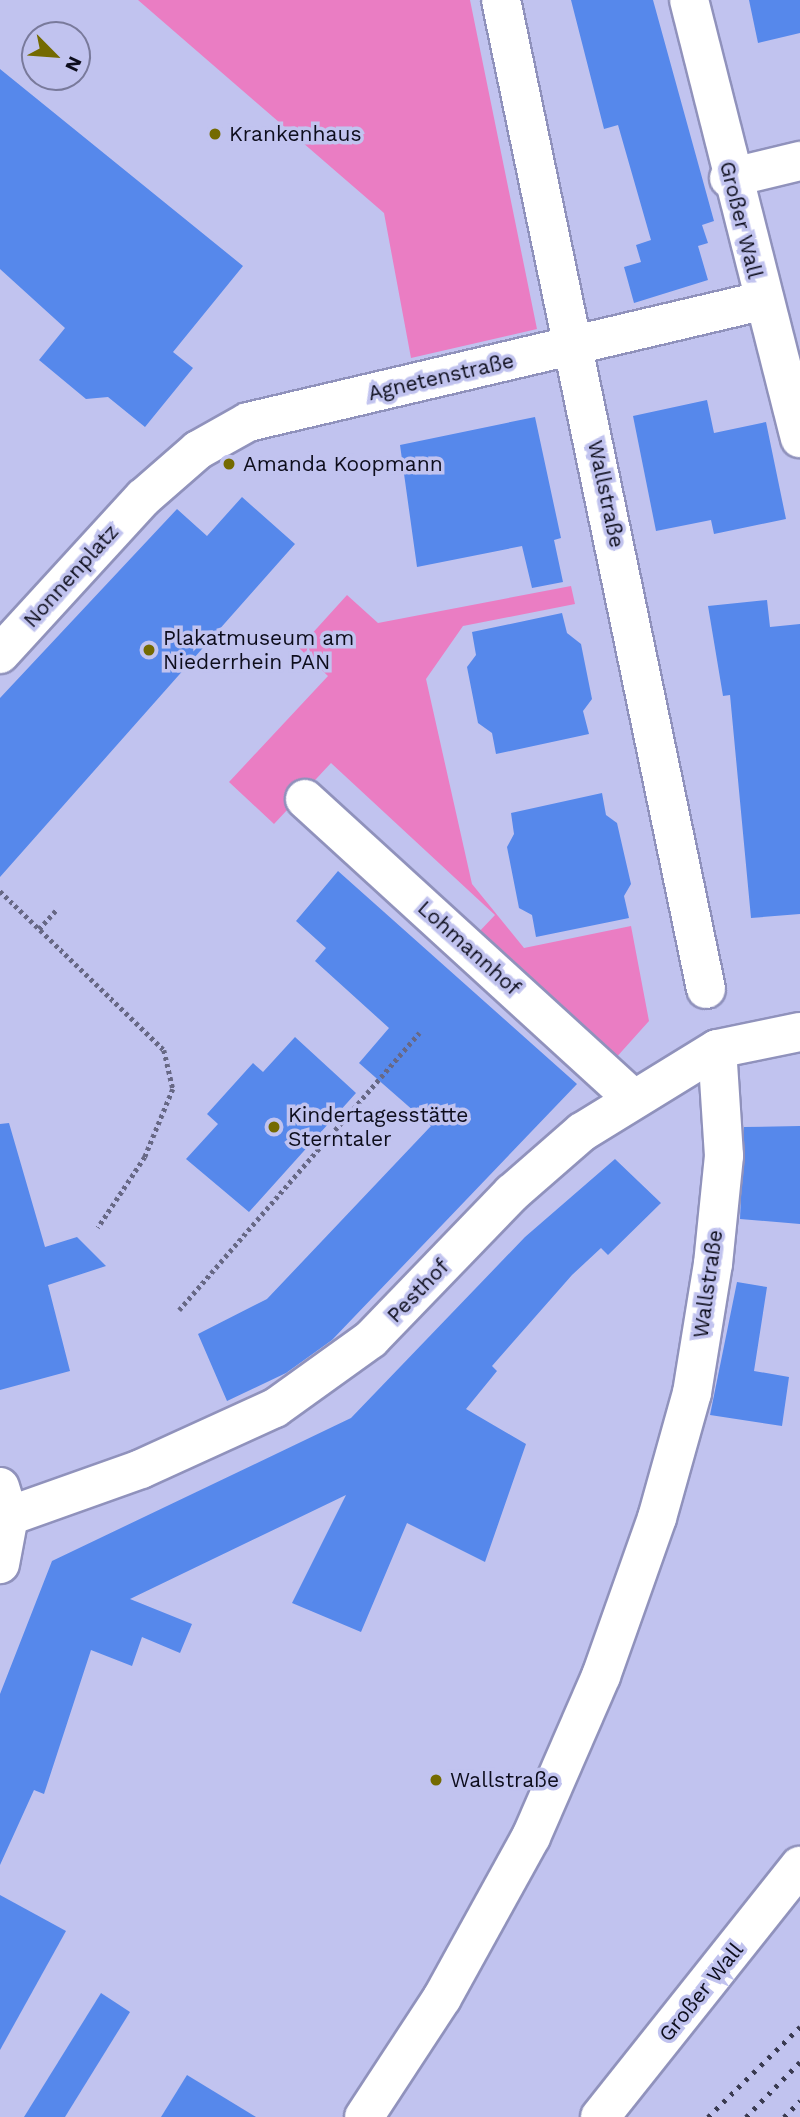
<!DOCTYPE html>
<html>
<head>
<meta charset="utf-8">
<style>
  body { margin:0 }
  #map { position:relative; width:800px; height:2117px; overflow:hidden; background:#c1c3ef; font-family:"Work Sans",sans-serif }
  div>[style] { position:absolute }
  .green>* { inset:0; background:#ea7dc3 }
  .building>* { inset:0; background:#5688eb }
  .path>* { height:4.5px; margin-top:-2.25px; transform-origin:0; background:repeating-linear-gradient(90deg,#676885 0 3.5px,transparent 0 7px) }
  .roads { filter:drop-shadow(2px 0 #9092bc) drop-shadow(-2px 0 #9092bc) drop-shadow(0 2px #9092bc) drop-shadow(0 -2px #9092bc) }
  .minor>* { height:38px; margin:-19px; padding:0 19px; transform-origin:19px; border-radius:19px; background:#fff }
  .major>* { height:38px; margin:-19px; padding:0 19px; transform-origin:19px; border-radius:19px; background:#fff }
  .rail>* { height:5px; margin-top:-2.5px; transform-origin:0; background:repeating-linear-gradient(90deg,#3a3b51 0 3.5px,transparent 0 10.5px) }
  .dots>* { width:19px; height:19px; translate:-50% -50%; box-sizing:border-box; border:4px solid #c1c3ef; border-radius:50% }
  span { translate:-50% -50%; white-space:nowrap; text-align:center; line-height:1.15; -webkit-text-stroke:7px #c1c3ef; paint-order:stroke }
  .poi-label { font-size:21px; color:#0d0d1c }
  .left { translate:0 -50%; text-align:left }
  .street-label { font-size:21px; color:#0d0d1c }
  .north { position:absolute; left:21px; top:21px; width:70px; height:70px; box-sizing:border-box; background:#c1c3ef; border:2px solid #797a9b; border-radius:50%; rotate:115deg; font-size:19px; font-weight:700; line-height:28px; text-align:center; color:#0d0d1c }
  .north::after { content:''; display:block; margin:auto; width:24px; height:32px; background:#746a01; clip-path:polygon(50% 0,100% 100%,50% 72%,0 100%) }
</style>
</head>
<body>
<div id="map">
  <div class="green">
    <i style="clip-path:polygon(138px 0,470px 0,537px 329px,411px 358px,384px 213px)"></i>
    <i style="clip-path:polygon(571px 586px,575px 604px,463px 626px,426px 679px,472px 884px,524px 948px,631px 926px,649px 1021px,614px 1060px,477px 934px,495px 915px,331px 763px,274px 824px,229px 782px,328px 676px,299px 648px,347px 595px,378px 623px)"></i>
  </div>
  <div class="building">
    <i style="clip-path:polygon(571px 0,653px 0,714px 221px,702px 225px,708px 243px,698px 246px,708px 280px,634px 303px,624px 267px,641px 262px,636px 245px,651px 240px,618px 125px,604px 129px)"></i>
    <i style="clip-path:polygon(749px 0,800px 0,800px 33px,758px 43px)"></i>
    <i style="clip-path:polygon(0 69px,243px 266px,173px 352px,193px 368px,145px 427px,108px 397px,86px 399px,39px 360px,65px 328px,0 269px)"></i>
    <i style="clip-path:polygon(707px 400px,714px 433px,766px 422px,786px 519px,714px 534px,711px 520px,656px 531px,633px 416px)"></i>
    <i style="clip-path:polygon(535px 417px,561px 538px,554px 540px,563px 582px,532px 588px,522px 546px,417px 567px,400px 445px)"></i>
    <i style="clip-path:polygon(242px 497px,295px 544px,0 877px,0 698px,177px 509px,207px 536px)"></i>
    <i style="clip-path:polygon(767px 600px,770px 627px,800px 624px,800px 914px,751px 918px,730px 695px,723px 696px,708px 606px)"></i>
    <i style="clip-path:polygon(562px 613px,567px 633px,581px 644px,592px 699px,583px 711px,589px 734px,496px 754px,492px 733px,478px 723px,467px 667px,476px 655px,472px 632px)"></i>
    <i style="clip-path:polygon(602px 793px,606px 815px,617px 823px,631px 884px,624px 896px,629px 918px,536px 937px,532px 915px,519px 908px,507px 847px,514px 834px,511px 813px)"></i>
    <i style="clip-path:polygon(338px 871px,577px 1084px,332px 1340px,286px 1373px,227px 1401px,198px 1334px,267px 1299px,431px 1126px,359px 1063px,389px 1028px,315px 961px,326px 948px,296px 921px)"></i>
    <i style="clip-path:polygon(295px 1037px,356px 1093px,249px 1212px,186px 1159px,218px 1124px,207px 1114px,253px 1063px,263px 1072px)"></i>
    <i style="clip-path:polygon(9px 1123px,45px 1247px,77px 1237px,106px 1266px,48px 1285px,70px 1371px,0 1390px,0 1124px)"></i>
    <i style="clip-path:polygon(800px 1126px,800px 1224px,740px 1219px,744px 1127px)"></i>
    <i style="clip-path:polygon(615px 1159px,661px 1203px,608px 1255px,601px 1248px,572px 1275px,492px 1366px,497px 1371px,466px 1409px,526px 1444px,485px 1562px,407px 1523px,361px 1632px,292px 1603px,346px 1495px,130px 1599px,192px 1624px,180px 1653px,142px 1637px,132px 1666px,91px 1650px,44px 1794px,34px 1790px,0 1865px,0 1694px,52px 1561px,351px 1418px,525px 1237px)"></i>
    <i style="clip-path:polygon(737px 1282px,767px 1287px,754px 1371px,789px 1377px,782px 1426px,710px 1415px)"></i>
    <i style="clip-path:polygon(0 1895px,66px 1931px,0 2050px)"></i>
    <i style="clip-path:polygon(101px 1993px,130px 2012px,65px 2117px,24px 2117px)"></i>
    <i style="clip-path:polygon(187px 2075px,256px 2117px,161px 2117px)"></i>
  </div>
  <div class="path">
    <i style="left:0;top:891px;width:228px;rotate:44.1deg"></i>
    <i style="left:164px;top:1050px;width:40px;rotate:77deg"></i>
    <i style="left:173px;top:1089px;width:74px;rotate:112.4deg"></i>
    <i style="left:145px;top:1157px;width:85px;rotate:123.5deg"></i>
    <i style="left:39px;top:929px;width:27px;rotate:-48deg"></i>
    <i style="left:179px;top:1310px;width:367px;rotate:-49.1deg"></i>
  </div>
  <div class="roads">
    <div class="minor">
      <i style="left:501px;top:0;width:1010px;rotate:78.29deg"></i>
      <i style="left:729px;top:178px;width:73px;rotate:-13.5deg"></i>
      <i style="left:0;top:654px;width:212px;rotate:-47.5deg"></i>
      <i style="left:143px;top:498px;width:73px;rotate:-41.1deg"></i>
      <i style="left:198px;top:450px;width:57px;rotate:-29.2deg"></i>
      <i style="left:248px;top:422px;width:527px;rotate:-13.27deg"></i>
      <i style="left:305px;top:799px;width:444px;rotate:42.4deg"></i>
      <i style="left:0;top:1487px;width:30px;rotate:73deg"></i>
      <i style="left:9px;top:1516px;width:49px;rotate:100.6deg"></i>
      <i style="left:9px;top:1516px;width:140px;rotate:-19.6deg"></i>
      <i style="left:141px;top:1469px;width:147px;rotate:-24.5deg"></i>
      <i style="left:275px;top:1408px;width:118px;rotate:-35.7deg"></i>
      <i style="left:371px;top:1339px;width:203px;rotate:-46deg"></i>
      <i style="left:512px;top:1193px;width:93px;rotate:-41.1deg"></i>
      <i style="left:582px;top:1132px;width:158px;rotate:-31.6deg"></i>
      <i style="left:717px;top:1049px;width:85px;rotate:-11.6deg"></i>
      <i style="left:364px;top:2117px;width:142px;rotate:-56.8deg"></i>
      <i style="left:442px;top:1998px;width:184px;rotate:-61.1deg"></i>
      <i style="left:531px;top:1837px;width:176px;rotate:-66.5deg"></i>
      <i style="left:601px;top:1676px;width:168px;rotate:-70.5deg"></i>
      <i style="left:657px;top:1518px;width:130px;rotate:-74.4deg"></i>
      <i style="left:692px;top:1393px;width:131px;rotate:-80.8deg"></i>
      <i style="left:713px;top:1264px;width:109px;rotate:-84.2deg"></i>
      <i style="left:724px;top:1156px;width:107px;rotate:-93.7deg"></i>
    </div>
    <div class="major">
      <i style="left:689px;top:0;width:452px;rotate:75.8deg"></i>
      <i style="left:600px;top:2117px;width:321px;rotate:-51.5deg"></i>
    </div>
  </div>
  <div class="rail">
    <i style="left:708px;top:2117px;width:129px;rotate:-44.4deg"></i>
    <i style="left:746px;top:2117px;width:77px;rotate:-45.5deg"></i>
    <i style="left:784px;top:2117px;width:23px;rotate:-45deg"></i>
  </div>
  <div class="dots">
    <i style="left:215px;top:134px;background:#746a01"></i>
    <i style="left:229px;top:464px;background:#746a01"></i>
    <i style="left:149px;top:650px;background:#746a01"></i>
    <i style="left:274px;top:1127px;background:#746a01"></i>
    <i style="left:436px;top:1780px;background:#746a01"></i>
  </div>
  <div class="poi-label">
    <span class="left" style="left:229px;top:134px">Krankenhaus</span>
    <span class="left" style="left:243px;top:464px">Amanda Koopmann</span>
    <span class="left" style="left:163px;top:650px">Plakatmuseum am<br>Niederrhein PAN</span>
    <span class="left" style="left:288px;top:1127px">Kindertagesstätte<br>Sterntaler</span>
    <span class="left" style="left:450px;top:1780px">Wallstraße</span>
  </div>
  <div class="street-label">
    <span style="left:741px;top:220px;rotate:76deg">Großer Wall</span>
    <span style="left:441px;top:377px;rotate:-13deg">Agnetenstraße</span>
    <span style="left:606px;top:494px;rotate:78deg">Wallstraße</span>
    <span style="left:71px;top:576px;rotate:-48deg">Nonnenplatz</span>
    <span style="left:469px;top:948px;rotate:42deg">Lohmannhof</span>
    <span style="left:708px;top:1284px;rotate:-82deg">Wallstraße</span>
    <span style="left:418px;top:1291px;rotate:-46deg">Pesthof</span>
    <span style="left:701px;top:1992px;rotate:-51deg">Großer Wall</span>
  </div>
  <div class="north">N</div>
</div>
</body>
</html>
